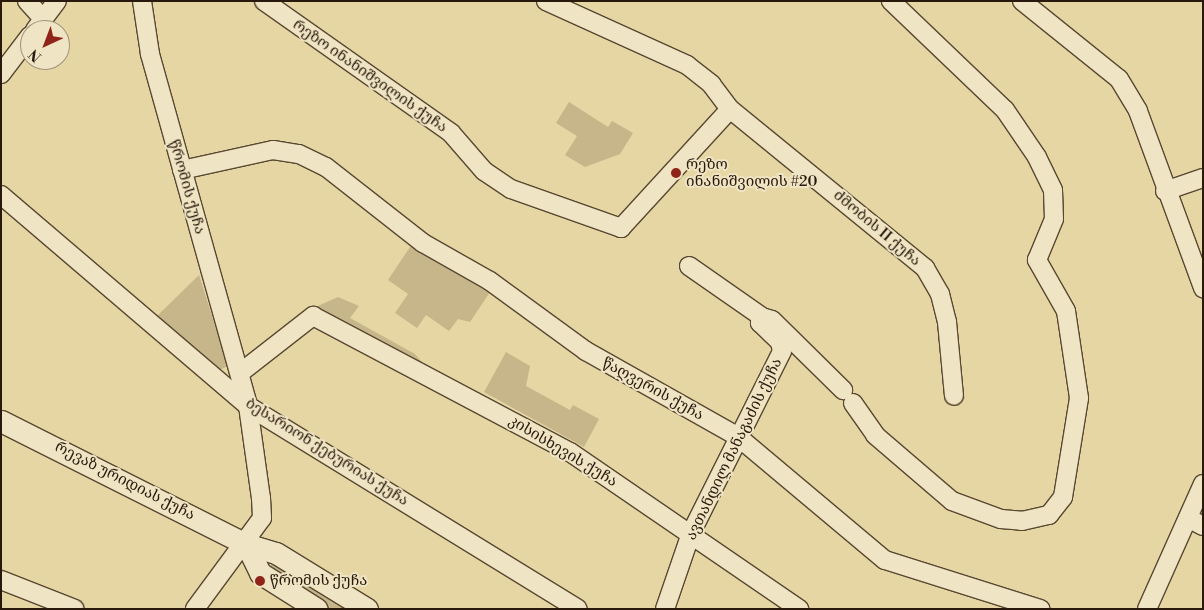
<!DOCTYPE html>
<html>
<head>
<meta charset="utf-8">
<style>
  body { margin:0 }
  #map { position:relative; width:1204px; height:610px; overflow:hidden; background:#e6d6a3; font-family:"Libre Bodoni","Noto Serif Georgian",serif }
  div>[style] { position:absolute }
  .green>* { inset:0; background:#c6b689 }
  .roads { filter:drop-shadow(1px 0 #584832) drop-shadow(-1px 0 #584832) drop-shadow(0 1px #584832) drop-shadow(0 -1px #584832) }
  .minor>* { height:18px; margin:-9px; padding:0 9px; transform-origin:9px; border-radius:9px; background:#efe4c3 }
  .tertiary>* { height:21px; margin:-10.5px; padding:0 10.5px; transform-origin:10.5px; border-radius:10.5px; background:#efe4c3 }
  .dots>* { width:14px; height:14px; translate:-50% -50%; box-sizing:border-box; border:2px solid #efe4c3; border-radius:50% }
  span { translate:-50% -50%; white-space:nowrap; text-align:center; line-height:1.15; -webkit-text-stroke:4px #efe4c3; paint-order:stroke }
  .street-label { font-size:15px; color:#28190c }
  .poi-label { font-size:15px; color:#28190c }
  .left { translate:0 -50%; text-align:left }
  .frame { position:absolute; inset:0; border:2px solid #28190c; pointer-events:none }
  .north { position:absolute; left:20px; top:20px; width:50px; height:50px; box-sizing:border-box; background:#efe4c3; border:1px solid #9f937a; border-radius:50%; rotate:223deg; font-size:14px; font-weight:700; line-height:20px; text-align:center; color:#28190c }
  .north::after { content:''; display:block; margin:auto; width:18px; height:22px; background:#8f2418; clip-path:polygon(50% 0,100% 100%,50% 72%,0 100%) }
</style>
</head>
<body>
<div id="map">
  <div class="green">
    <i style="clip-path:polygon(569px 102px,608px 127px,612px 121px,633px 133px,620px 154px,585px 167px,565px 155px,577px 136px,556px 123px)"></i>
    <i style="clip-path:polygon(412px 244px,490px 292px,470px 322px,458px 319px,449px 331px,426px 315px,417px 328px,395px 313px,408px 294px,388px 280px)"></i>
    <i style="clip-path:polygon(199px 275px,228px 366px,219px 370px,156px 317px)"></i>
    <i style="clip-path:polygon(338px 297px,359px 306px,350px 318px,415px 354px,427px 368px,321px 314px,300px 314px)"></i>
    <i style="clip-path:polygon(506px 352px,530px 366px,526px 386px,570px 410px,573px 405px,599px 419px,584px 447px,484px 392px)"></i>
    <i style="clip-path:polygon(275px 558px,356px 609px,327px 609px,268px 572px)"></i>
  </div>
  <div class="roads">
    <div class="minor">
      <i style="left:27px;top:1px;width:24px;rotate:48deg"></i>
      <i style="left:142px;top:1px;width:54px;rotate:81.4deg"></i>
      <i style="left:150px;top:54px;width:365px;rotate:74.4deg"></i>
      <i style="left:248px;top:406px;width:93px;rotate:82deg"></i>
      <i style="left:261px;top:498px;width:20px;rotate:87deg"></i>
      <i style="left:262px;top:518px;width:113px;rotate:126.4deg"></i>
      <i style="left:264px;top:1px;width:229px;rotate:35.2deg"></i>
      <i style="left:451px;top:133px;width:50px;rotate:49deg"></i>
      <i style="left:484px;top:171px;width:32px;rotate:34deg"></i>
      <i style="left:511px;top:189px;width:117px;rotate:19.5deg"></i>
      <i style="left:621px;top:228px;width:161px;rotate:-47.5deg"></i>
      <i style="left:546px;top:1px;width:155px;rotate:24.4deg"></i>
      <i style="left:687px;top:65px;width:31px;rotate:38deg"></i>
      <i style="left:711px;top:84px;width:31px;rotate:53deg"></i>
      <i style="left:730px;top:109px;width:252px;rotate:39.2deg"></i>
      <i style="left:925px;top:268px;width:30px;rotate:60deg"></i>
      <i style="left:940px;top:294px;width:29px;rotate:76deg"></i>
      <i style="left:947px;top:322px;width:74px;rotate:84.6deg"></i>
      <i style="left:1022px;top:1px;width:124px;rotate:38.8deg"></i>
      <i style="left:1119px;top:79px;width:37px;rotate:59deg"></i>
      <i style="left:1138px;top:111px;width:189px;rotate:69.8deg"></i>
      <i style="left:35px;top:30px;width:36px;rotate:-53deg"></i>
      <i style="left:1px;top:74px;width:48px;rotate:-52.7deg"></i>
      <i style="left:182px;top:170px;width:93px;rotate:-12.4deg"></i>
      <i style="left:273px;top:150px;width:26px;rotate:9deg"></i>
      <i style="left:299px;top:154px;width:30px;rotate:26deg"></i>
      <i style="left:326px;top:167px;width:123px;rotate:38.1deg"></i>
      <i style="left:423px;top:243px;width:77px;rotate:29.6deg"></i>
      <i style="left:490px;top:281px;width:119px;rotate:36.1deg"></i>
      <i style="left:586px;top:351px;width:173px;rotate:29.4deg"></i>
      <i style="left:737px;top:436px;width:193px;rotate:40deg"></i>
      <i style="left:885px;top:560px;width:163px;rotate:17.5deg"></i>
      <i style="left:1165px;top:191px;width:40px;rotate:-18.9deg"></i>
      <i style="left:1px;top:195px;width:325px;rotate:40.5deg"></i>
      <i style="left:248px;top:406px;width:387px;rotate:31.6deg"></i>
      <i style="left:689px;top:266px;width:89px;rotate:34.9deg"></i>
      <i style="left:240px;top:373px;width:93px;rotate:-38deg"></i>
      <i style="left:313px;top:316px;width:291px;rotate:27.9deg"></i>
      <i style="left:570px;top:452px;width:278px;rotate:34.4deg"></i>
      <i style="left:853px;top:403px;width:39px;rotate:55deg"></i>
      <i style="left:875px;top:435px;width:101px;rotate:40.6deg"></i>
      <i style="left:952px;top:501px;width:52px;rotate:20.2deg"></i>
      <i style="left:1001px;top:519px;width:21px;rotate:5deg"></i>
      <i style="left:1022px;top:521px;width:28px;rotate:-13deg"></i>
      <i style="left:1049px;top:515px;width:23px;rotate:-52deg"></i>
      <i style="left:1063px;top:497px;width:100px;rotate:-80.8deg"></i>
      <i style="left:1079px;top:398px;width:88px;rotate:-98.5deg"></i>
      <i style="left:1066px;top:311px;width:59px;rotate:-119.6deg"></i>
      <i style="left:1037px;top:260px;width:44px;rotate:-67.5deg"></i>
      <i style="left:1054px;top:219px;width:29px;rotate:-92deg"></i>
      <i style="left:1053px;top:190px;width:37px;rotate:-116deg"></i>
      <i style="left:1037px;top:157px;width:57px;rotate:-124.2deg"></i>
      <i style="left:1005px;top:110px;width:158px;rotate:-136.3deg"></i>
      <i style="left:1188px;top:518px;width:17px;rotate:28deg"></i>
      <i style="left:1px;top:580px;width:79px;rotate:21.4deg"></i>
      <i style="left:665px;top:609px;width:80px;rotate:-71.1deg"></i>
      <i style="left:691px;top:533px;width:203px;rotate:-63.4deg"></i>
      <i style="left:782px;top:351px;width:9px;rotate:-103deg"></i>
      <i style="left:780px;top:342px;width:28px;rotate:-136deg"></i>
      <i style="left:760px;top:323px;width:6px;rotate:-72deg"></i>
      <i style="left:762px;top:317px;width:10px;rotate:17deg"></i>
      <i style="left:772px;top:320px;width:100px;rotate:44.6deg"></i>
      <i style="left:1147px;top:609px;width:137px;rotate:-65.9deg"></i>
    </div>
    <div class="tertiary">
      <i style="left:1px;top:421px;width:274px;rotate:26.7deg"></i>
      <i style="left:246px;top:544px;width:31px;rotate:17deg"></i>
      <i style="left:276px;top:553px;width:107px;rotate:31.6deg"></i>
      <i style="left:246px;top:544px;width:32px;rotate:64deg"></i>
      <i style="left:260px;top:573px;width:67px;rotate:32.3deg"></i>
    </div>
  </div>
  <div class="dots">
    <i style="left:676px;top:173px;background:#8f2418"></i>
    <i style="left:260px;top:581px;background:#8f2418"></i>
  </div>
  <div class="street-label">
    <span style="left:370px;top:76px;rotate:35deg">რეზო ინანიშვილის ქუჩა</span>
    <span style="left:187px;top:187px;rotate:74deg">წრომის ქუჩა</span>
    <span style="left:877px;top:228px;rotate:40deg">ძმობის II ქუჩა</span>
    <span style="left:653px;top:389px;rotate:29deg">წაღვერის ქუჩა</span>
    <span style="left:734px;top:449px;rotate:-64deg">ავთანდილ მანაგაძის ქუჩა</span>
    <span style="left:563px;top:451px;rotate:31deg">კისისხევის ქუჩა</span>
    <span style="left:327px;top:452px;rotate:32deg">ბესარიონ ქებურიას ქუჩა</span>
    <span style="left:125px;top:481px;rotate:27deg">რევაზ ურიდიას ქუჩა</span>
  </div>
  <div class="poi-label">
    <span class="left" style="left:686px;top:173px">რეზო<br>ინანიშვილის #20</span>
    <span class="left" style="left:270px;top:581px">წრომის ქუჩა</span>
  </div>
  <div class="frame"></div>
  <div class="north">N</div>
</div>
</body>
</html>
